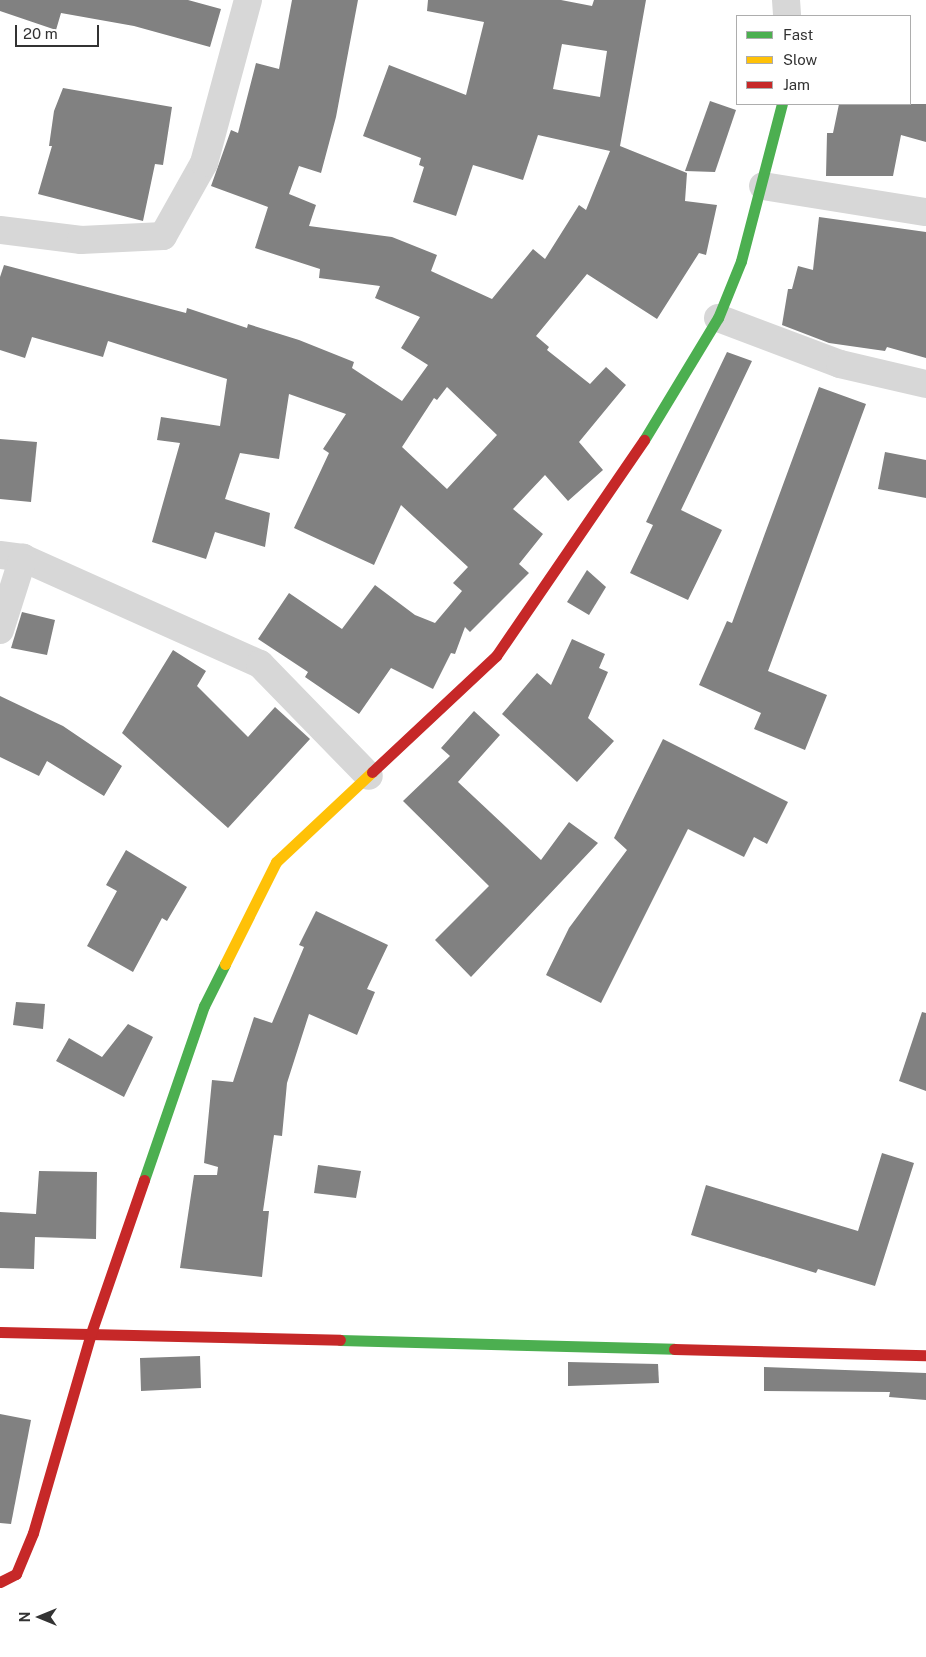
<!DOCTYPE html>
<html>
<head>
<meta charset="utf-8">
<style>
  body { margin:0 }
  #map { position:relative; width:926px; height:1657px; overflow:hidden; background:#fff; font-family:"Public Sans",sans-serif }
  div>[style] { position:absolute }
  .building>* { inset:0; background:#818181 }
  .street>* { height:28px; margin:-14px; padding:0 14px; transform-origin:14px; border-radius:14px; background:#d7d7d7 }
  .fast>* { height:11px; margin:-5.5px; padding:0 5.5px; transform-origin:5.5px; border-radius:5.5px; background:#4caf50 }
  .slow>* { height:11px; margin:-5.5px; padding:0 5.5px; transform-origin:5.5px; border-radius:5.5px; background:#ffc107 }
  .jam>* { height:11px; margin:-5.5px; padding:0 5.5px; transform-origin:5.5px; border-radius:5.5px; background:#c62828 }
  span { translate:-50% -50%; white-space:nowrap; text-align:center; line-height:1.15; -webkit-text-stroke:5px #fff; paint-order:stroke }
  .legend { position:absolute; left:736px; top:15px; width:175px; height:90px; box-sizing:border-box; background:#fff; border:1px solid #adadad; margin:0; padding:6px 9px; list-style:none; font-size:15px; color:#333 }
  .legend li { display:flex; align-items:center; gap:10px; height:25px }
  .legend b { width:25px; border:1px solid #adadad }
  .north { position:absolute; left:15px; top:1592px; width:50px; height:50px; -webkit-text-stroke:4px #fff; paint-order:stroke; rotate:270deg; font-size:14px; font-weight:700; line-height:20px; text-align:center; color:#333 }
  .north::after { content:''; display:block; margin:auto; width:18px; height:22px; background:#333; clip-path:polygon(50% 0,100% 100%,50% 72%,0 100%) }
  .scale { position:absolute; left:15px; top:25px; width:84px; height:22px; box-sizing:border-box; border:2px solid #333; border-top:0; padding-left:6px; font-size:15px; line-height:18px; white-space:nowrap; color:#333; -webkit-text-stroke:4px #fff; paint-order:stroke }
</style>
</head>
<body>
<div id="map">
  <div class="building">
    <i style="clip-path:polygon(0 0,188px 0,221px 9px,210px 47px,134px 26px,61px 13px,56px 30px,0 11px)"></i>
    <i style="clip-path:polygon(evenodd,292px 0,358px 0,336px 117px,321px 173px,299px 166px,289px 194px,316px 205px,309px 226px,392px 237px,437px 255px,431px 271px,492px 299px,533px 249px,545px 259px,579px 205px,586px 210px,610px 151px,538px 135px,523px 180px,473px 165px,456px 216px,413px 202px,424px 167px,419px 165px,421px 158px,363px 136px,389px 65px,466px 95px,484px 22px,427px 11px,428px 0,561px 0,592px 6px,594px 0,646px 0,620px 146px,687px 173px,685px 201px,717px 205px,706px 255px,699px 253px,657px 319px,587px 274px,536px 336px,549px 347px,547px 350px,590px 384px,606px 367px,626px 385px,579px 442px,603px 470px,568px 501px,545px 475px,513px 509px,543px 534px,519px 564px,529px 573px,470px 632px,465px 627px,455px 654px,451px 653px,433px 689px,391px 668px,359px 714px,305px 677px,308px 672px,258px 639px,289px 593px,342px 629px,375px 585px,415px 615px,435px 623px,462px 591px,453px 583px,468px 567px,401px 505px,374px 565px,294px 528px,329px 453px,323px 449px,346px 414px,289px 394px,279px 459px,240px 453px,225px 499px,270px 513px,265px 547px,215px 532px,206px 559px,152px 542px,180px 443px,157px 440px,161px 417px,220px 426px,227px 379px,108px 341px,103px 357px,32px 337px,25px 358px,0 350px,0 277px,4px 265px,186px 313px,187px 308px,247px 328px,248px 324px,299px 340px,354px 362px,352px 368px,402px 401px,428px 365px,401px 348px,420px 317px,375px 298px,380px 286px,319px 278px,320px 269px,255px 248px,268px 207px,211px 186px,231px 130px,238px 133px,256px 63px,279px 69px,292px 0,562px 44px,607px 51px,600px 97px,553px 89px,562px 44px,292px 0,447px 387px,497px 435px,447px 489px,402px 447px,434px 398px,437px 400px,447px 387px)"></i>
    <i style="clip-path:polygon(63px 88px,172px 107px,163px 165px,155px 164px,143px 221px,38px 194px,52px 146px,49px 146px,54px 111px)"></i>
    <i style="clip-path:polygon(710px 101px,736px 110px,715px 172px,685px 171px)"></i>
    <i style="clip-path:polygon(839px 104px,926px 104px,926px 142px,901px 135px,893px 176px,826px 176px,827px 133px,833px 133px)"></i>
    <i style="clip-path:polygon(819px 217px,926px 232px,926px 358px,887px 347px,885px 351px,829px 343px,782px 325px,788px 289px,792px 289px,798px 266px,813px 270px)"></i>
    <i style="clip-path:polygon(727px 352px,752px 361px,681px 510px,722px 530px,688px 600px,630px 573px,653px 525px,646px 522px)"></i>
    <i style="clip-path:polygon(819px 387px,866px 404px,768px 671px,827px 695px,805px 750px,754px 729px,761px 713px,699px 685px,727px 621px,732px 623px)"></i>
    <i style="clip-path:polygon(0 439px,37px 442px,31px 502px,0 499px)"></i>
    <i style="clip-path:polygon(885px 452px,926px 460px,926px 498px,878px 489px)"></i>
    <i style="clip-path:polygon(587px 570px,606px 587px,589px 615px,567px 602px)"></i>
    <i style="clip-path:polygon(22px 612px,55px 620px,47px 655px,11px 648px)"></i>
    <i style="clip-path:polygon(572px 639px,605px 654px,599px 668px,608px 672px,588px 718px,614px 741px,577px 782px,502px 714px,537px 673px,551px 685px)"></i>
    <i style="clip-path:polygon(173px 650px,206px 671px,197px 686px,248px 737px,275px 707px,310px 739px,228px 828px,122px 733px)"></i>
    <i style="clip-path:polygon(0 696px,63px 726px,122px 766px,104px 796px,47px 761px,39px 776px,0 757px)"></i>
    <i style="clip-path:polygon(474px 711px,500px 735px,458px 782px,541px 860px,569px 822px,598px 843px,471px 977px,435px 940px,489px 886px,403px 801px,450px 756px,441px 748px)"></i>
    <i style="clip-path:polygon(663px 739px,788px 802px,767px 844px,754px 837px,744px 857px,688px 829px,601px 1003px,546px 975px,569px 928px,627px 850px,614px 838px)"></i>
    <i style="clip-path:polygon(126px 850px,187px 887px,167px 921px,162px 918px,133px 972px,87px 946px,117px 891px,106px 885px)"></i>
    <i style="clip-path:polygon(316px 911px,388px 945px,367px 989px,375px 992px,357px 1035px,309px 1014px,287px 1083px,282px 1136px,274px 1135px,263px 1211px,269px 1211px,262px 1277px,180px 1268px,194px 1175px,217px 1175px,218px 1167px,204px 1163px,212px 1080px,233px 1082px,254px 1017px,272px 1023px,304px 947px,299px 945px)"></i>
    <i style="clip-path:polygon(16px 1002px,45px 1004px,43px 1029px,13px 1025px)"></i>
    <i style="clip-path:polygon(922px 1012px,926px 1013px,926px 1091px,899px 1081px)"></i>
    <i style="clip-path:polygon(128px 1024px,153px 1037px,124px 1097px,56px 1061px,69px 1038px,102px 1057px)"></i>
    <i style="clip-path:polygon(882px 1153px,914px 1163px,875px 1286px,818px 1269px,816px 1273px,691px 1235px,706px 1185px,858px 1231px)"></i>
    <i style="clip-path:polygon(318px 1165px,361px 1171px,356px 1198px,314px 1193px)"></i>
    <i style="clip-path:polygon(39px 1171px,97px 1172px,96px 1239px,35px 1237px,34px 1269px,0 1268px,0 1212px,36px 1214px)"></i>
    <i style="clip-path:polygon(200px 1356px,201px 1388px,141px 1391px,140px 1358px)"></i>
    <i style="clip-path:polygon(568px 1362px,658px 1364px,659px 1383px,568px 1386px)"></i>
    <i style="clip-path:polygon(764px 1367px,926px 1373px,926px 1400px,889px 1397px,890px 1392px,764px 1391px)"></i>
    <i style="clip-path:polygon(0 1414px,31px 1420px,11px 1524px,0 1523px)"></i>
  </div>
  <div class="street">
    <i style="left:786px;top:0;width:16px;rotate:86deg"></i>
    <i style="left:763px;top:186px;width:165px;rotate:9.1deg"></i>
    <i style="left:0;top:230px;width:82px;rotate:7deg"></i>
    <i style="left:81px;top:240px;width:82px;rotate:-2.8deg"></i>
    <i style="left:163px;top:236px;width:84px;rotate:-60.7deg"></i>
    <i style="left:204px;top:163px;width:169px;rotate:-74.9deg"></i>
    <i style="left:718px;top:318px;width:130px;rotate:20.7deg"></i>
    <i style="left:840px;top:364px;width:88px;rotate:13.1deg"></i>
    <i style="left:0;top:555px;width:23px;rotate:7deg"></i>
    <i style="left:23px;top:558px;width:260px;rotate:24.1deg"></i>
    <i style="left:260px;top:664px;width:156px;rotate:45.8deg"></i>
    <i style="left:0;top:630px;width:76px;rotate:-72.3deg"></i>
  </div>
  <div class="fast">
    <i style="left:644px;top:440px;width:143px;rotate:-58.8deg"></i>
    <i style="left:718px;top:318px;width:61px;rotate:-68deg"></i>
    <i style="left:741px;top:261px;width:162px;rotate:-75.4deg"></i>
    <i style="left:144px;top:1180px;width:184px;rotate:-71deg"></i>
    <i style="left:204px;top:1006px;width:47px;rotate:-63.4deg"></i>
    <i style="left:340px;top:1340px;width:334px;rotate:1.5deg"></i>
  </div>
  <div class="slow">
    <i style="left:225px;top:964px;width:114px;rotate:-63.4deg"></i>
    <i style="left:276px;top:862px;width:132px;rotate:-43.2deg"></i>
  </div>
  <div class="jam">
    <i style="left:372px;top:772px;width:170px;rotate:-43.1deg"></i>
    <i style="left:496px;top:656px;width:262px;rotate:-55.6deg"></i>
    <i style="left:0;top:1332px;width:340px;rotate:1.3deg"></i>
    <i style="left:674px;top:1349px;width:252px;rotate:1.4deg"></i>
    <i style="left:0;top:1582px;width:18px;rotate:-27deg"></i>
    <i style="left:16px;top:1574px;width:44px;rotate:-67.5deg"></i>
    <i style="left:33px;top:1533px;width:208px;rotate:-73.8deg"></i>
    <i style="left:91px;top:1333px;width:162px;rotate:-70.9deg"></i>
  </div>
  <ul class="legend">
  <li><b style="height:6px;background:#4caf50"></b>Fast</li>
  <li><b style="height:6px;background:#ffc107"></b>Slow</li>
  <li><b style="height:6px;background:#c62828"></b>Jam</li>
  </ul>
  <div class="north">N</div>
  <div class="scale">20 m</div>
</div>
</body>
</html>
